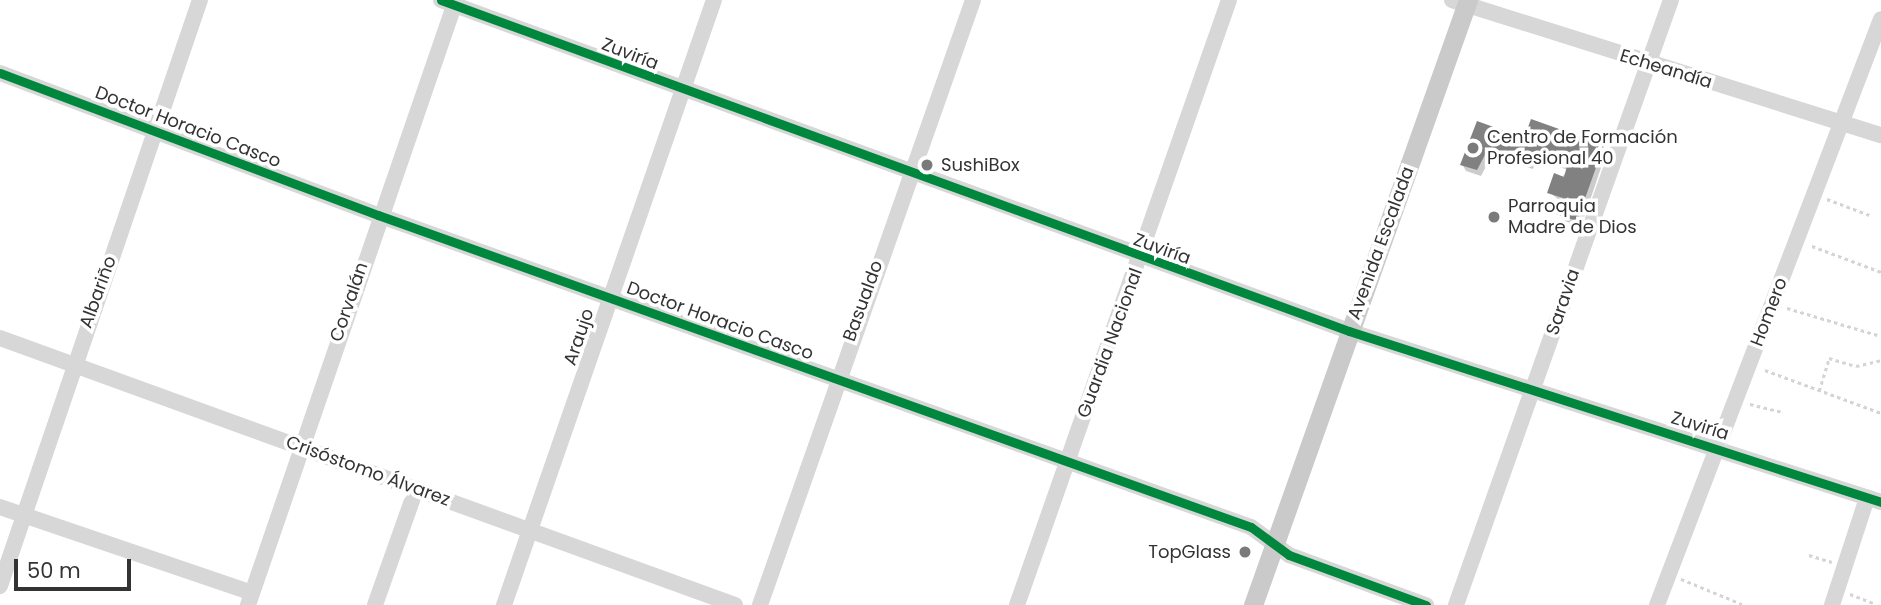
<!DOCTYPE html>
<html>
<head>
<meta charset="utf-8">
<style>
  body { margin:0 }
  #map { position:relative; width:1881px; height:605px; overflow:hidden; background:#fff; font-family:Poppins,sans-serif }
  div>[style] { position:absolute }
  .shadow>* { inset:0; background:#0003 }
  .building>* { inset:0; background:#818181 }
  .path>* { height:2.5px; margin-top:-1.25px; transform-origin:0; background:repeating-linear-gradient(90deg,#d4d4d4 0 3.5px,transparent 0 7px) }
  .minor>* { height:16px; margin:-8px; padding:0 8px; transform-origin:8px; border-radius:8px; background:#d7d7d7 }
  .major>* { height:19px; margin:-9.5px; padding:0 9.5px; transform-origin:9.5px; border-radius:9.5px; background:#cacaca }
  .cycleway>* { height:9px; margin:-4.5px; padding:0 4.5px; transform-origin:4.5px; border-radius:4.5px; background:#00873e }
  .dots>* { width:19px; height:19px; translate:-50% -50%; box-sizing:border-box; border:4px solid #fff; border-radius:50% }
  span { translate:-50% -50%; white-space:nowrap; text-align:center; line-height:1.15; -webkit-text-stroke:7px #fff; paint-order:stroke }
  .street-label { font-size:18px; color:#333 }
  .poi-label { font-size:18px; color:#333 }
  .left { translate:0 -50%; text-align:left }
  .right { translate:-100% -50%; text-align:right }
  .scale { position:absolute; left:14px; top:559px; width:117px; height:32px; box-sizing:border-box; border:4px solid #333; border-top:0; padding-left:9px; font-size:21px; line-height:24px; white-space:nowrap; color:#333; -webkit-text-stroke:5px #fff; paint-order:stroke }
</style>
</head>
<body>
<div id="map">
  <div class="shadow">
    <i style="clip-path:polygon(1478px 123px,1525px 140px,1603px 146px,1606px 153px,1581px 227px,1562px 220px,1563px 203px,1549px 192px,1568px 170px,1537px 159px,1533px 169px,1492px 155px,1481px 176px,1466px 171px,1462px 164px)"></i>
  </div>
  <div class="building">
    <i style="clip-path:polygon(1531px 119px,1604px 145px,1577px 221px,1556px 214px,1563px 198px,1547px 193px,1554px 173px,1564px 177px,1567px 166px,1533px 153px,1529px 164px,1488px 149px,1477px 170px,1460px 165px,1477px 121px,1524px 138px)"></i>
  </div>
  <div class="path">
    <i style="left:1827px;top:199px;width:48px;rotate:20.7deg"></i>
    <i style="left:1812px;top:246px;width:74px;rotate:20.6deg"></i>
    <i style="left:1787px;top:308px;width:98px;rotate:16.6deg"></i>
    <i style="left:1765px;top:370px;width:124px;rotate:20.3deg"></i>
    <i style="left:1819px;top:391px;width:34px;rotate:-73deg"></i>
    <i style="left:1829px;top:358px;width:28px;rotate:17deg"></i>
    <i style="left:1856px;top:366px;width:26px;rotate:-13deg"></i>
    <i style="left:1750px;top:404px;width:32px;rotate:14deg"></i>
    <i style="left:1809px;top:555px;width:24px;rotate:17deg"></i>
    <i style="left:1681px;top:579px;width:66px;rotate:22.3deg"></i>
    <i style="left:1850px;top:594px;width:26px;rotate:21deg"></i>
  </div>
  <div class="minor">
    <i style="left:441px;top:0;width:966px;rotate:20.03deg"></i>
    <i style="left:1349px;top:331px;width:559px;rotate:17.82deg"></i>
    <i style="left:1452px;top:0;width:450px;rotate:17.5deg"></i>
    <i style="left:0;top:73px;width:404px;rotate:20.6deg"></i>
    <i style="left:378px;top:215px;width:927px;rotate:19.67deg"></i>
    <i style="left:1251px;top:527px;width:47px;rotate:36.4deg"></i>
    <i style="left:1289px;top:555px;width:146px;rotate:20.1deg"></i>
    <i style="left:0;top:338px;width:782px;rotate:19.96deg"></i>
    <i style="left:0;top:507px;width:266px;rotate:18.8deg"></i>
    <i style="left:0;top:586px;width:619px;rotate:-71.16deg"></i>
    <i style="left:248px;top:605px;width:640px;rotate:-71.03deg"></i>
    <i style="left:375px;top:605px;width:123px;rotate:-70.5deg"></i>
    <i style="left:504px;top:605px;width:640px;rotate:-70.86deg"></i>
    <i style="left:760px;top:605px;width:641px;rotate:-70.6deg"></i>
    <i style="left:1017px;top:605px;width:641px;rotate:-70.69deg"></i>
    <i style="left:1456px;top:605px;width:642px;rotate:-70.44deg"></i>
    <i style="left:1657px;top:605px;width:627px;rotate:-69.08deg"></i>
    <i style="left:1832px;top:605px;width:113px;rotate:-71.9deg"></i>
  </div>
  <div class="major">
    <i style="left:1253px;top:605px;width:642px;rotate:-70.44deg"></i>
  </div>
  <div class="cycleway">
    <i style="left:441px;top:0;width:966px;rotate:20.03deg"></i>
    <i style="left:1349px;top:331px;width:559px;rotate:17.82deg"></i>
    <i style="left:0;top:73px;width:404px;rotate:20.6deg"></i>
    <i style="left:378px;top:215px;width:927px;rotate:19.67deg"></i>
    <i style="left:1251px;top:527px;width:47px;rotate:36.4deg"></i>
    <i style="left:1289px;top:555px;width:146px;rotate:20.1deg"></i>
  </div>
  <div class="dots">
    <i style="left:1473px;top:148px;background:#7a7a7a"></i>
    <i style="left:927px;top:165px;background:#7a7a7a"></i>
    <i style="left:1494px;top:217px;background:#7a7a7a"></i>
    <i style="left:1245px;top:552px;background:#7a7a7a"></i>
  </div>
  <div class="street-label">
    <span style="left:630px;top:54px;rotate:21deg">Zuviría</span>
    <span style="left:1666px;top:69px;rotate:17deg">Echeandía</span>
    <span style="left:188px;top:127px;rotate:21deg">Doctor Horacio Casco</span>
    <span style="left:1381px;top:243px;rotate:-70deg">Avenida Escalada</span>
    <span style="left:1162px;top:249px;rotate:20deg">Zuviría</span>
    <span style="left:98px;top:292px;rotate:-70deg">Albariño</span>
    <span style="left:863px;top:301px;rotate:-70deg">Basualdo</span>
    <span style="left:349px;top:302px;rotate:-71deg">Corvalán</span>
    <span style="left:1563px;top:302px;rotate:-71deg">Saravia</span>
    <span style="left:1769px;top:312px;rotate:-69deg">Homero</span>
    <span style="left:720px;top:321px;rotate:20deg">Doctor Horacio Casco</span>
    <span style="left:579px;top:337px;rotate:-71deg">Araujo</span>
    <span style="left:1110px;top:343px;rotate:-70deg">Guardia Nacional</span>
    <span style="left:1700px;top:426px;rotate:17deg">Zuviría</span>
    <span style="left:368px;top:471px;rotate:20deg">Crisóstomo Álvarez</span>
  </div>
  <div class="poi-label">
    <span class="left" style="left:1487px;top:148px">Centro de Formación<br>Profesional 40</span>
    <span class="left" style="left:941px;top:165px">SushiBox</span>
    <span class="left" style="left:1508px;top:217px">Parroquia<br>Madre de Dios</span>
    <span class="right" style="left:1231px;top:552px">TopGlass</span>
  </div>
  <div class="scale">50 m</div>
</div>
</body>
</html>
